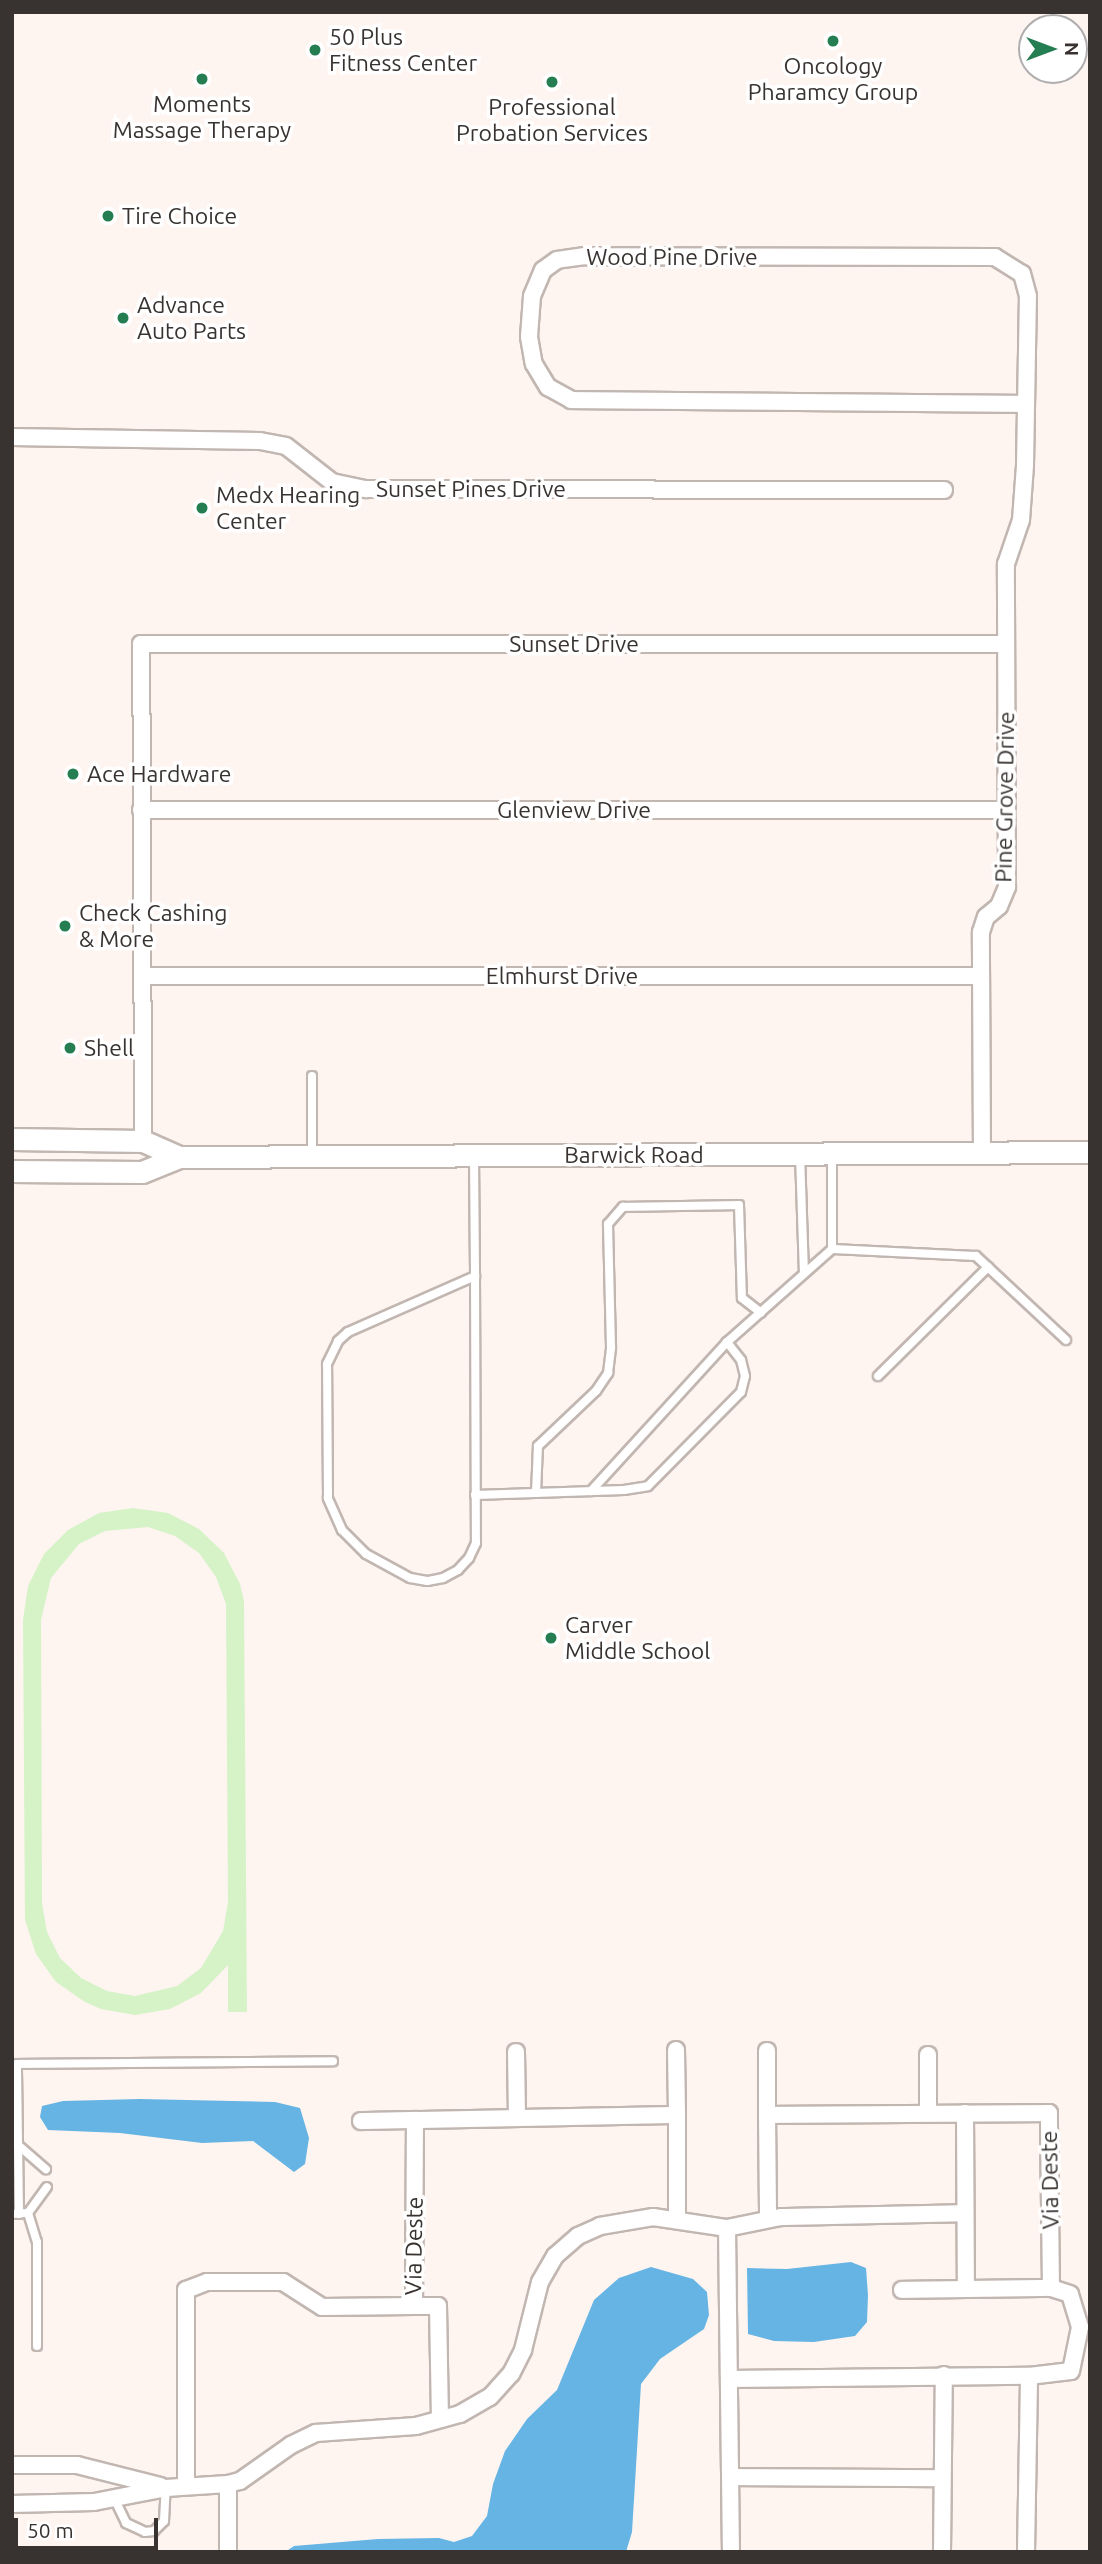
<!DOCTYPE html>
<html>
<head>
<meta charset="utf-8">
<style>
  body { margin:0 }
  #map { position:relative; width:1102px; height:2564px; overflow:hidden; background:#fef4f0; font-family:Ubuntu,sans-serif }
  div>[style] { position:absolute }
  .green>* { inset:0; background:#d5f3c7 }
  .water>* { inset:0; background:#66b4e4 }
  .roads { filter:drop-shadow(2px 0 #c2b6b1) drop-shadow(-2px 0 #c2b6b1) drop-shadow(0 2px #c2b6b1) drop-shadow(0 -2px #c2b6b1) }
  .lane>* { height:8px; margin:-4px; padding:0 4px; transform-origin:4px; border-radius:4px; background:#fff }
  .street>* { height:16px; margin:-8px; padding:0 8px; transform-origin:8px; border-radius:8px; background:#fff }
  .secondary>* { height:21px; margin:-10.5px; padding:0 10.5px; transform-origin:10.5px; border-radius:10.5px; background:#fff }
  .dots>* { width:19px; height:19px; translate:-50% -50%; box-sizing:border-box; border:4px solid #fff; border-radius:50% }
  span { translate:-50% -50%; white-space:nowrap; text-align:center; line-height:1.15; -webkit-text-stroke:7px #fff; paint-order:stroke }
  .poi-label { font-size:23px; color:#383331 }
  .left { translate:0 -50%; text-align:left }
  .street-label { font-size:23px; color:#383331 }
  .frame { position:absolute; inset:0; border:14px solid #383331; pointer-events:none }
  .north { position:absolute; left:1018px; top:14px; width:70px; height:70px; box-sizing:border-box; background:#fff; border:2px solid #afadad; border-radius:50%; rotate:90deg; font-size:19px; font-weight:700; line-height:28px; text-align:center; color:#383331 }
  .north::after { content:''; display:block; margin:auto; width:24px; height:32px; background:#257e52; clip-path:polygon(50% 0,100% 100%,50% 72%,0 100%) }
  .scale { position:absolute; left:14px; top:2518px; width:144px; height:32px; box-sizing:border-box; border:4px solid #383331; border-top:0; padding-left:9px; font-size:21px; line-height:24px; white-space:nowrap; color:#383331; -webkit-text-stroke:5px #fff; paint-order:stroke }
</style>
</head>
<body>
<div id="map">
  <div class="green">
    <i style="clip-path:polygon(evenodd,133px 1508px,168px 1513px,199px 1529px,224px 1553px,240px 1584px,244px 1601px,247px 2012px,228px 2012px,228px 1965px,201px 1993px,170px 2009px,135px 2015px,101px 2009px,85px 2002px,56px 1982px,36px 1954px,25px 1920px,23px 1620px,28px 1586px,44px 1554px,68px 1530px,99px 1513px,133px 1508px,148px 1527px,175px 1536px,199px 1553px,216px 1577px,226px 1604px,228px 1902px,223px 1931px,201px 1968px,177px 1986px,135px 1996px,107px 1991px,81px 1978px,60px 1958px,47px 1932px,42px 1903px,41px 1620px,51px 1578px,79px 1544px,105px 1531px,148px 1527px)"></i>
  </div>
  <div class="water">
    <i style="clip-path:polygon(140px 2099px,275px 2102px,300px 2108px,309px 2138px,305px 2164px,294px 2172px,253px 2141px,202px 2143px,120px 2133px,48px 2130px,40px 2117px,42px 2106px,63px 2101px)"></i>
    <i style="clip-path:polygon(851px 2262px,866px 2268px,868px 2295px,867px 2322px,855px 2336px,814px 2342px,774px 2341px,748px 2334px,747px 2268px,787px 2269px)"></i>
    <i style="clip-path:polygon(651px 2267px,693px 2279px,707px 2292px,709px 2315px,704px 2329px,660px 2359px,641px 2384px,632px 2532px,626px 2552px,285px 2552px,294px 2546px,378px 2539px,439px 2538px,454px 2542px,472px 2536px,487px 2516px,493px 2484px,505px 2451px,527px 2419px,557px 2390px,594px 2300px,619px 2278px)"></i>
  </div>
  <div class="roads">
    <div class="lane">
      <i style="left:312px;top:1154px;width:78px;rotate:-90deg"></i>
      <i style="left:800px;top:1154px;width:119px;rotate:88.1deg"></i>
      <i style="left:474px;top:1157px;width:119px;rotate:89.5deg"></i>
      <i style="left:475px;top:1276px;width:267px;rotate:89.8deg"></i>
      <i style="left:476px;top:1543px;width:17px;rotate:115deg"></i>
      <i style="left:469px;top:1558px;width:16px;rotate:133deg"></i>
      <i style="left:458px;top:1570px;width:17px;rotate:152deg"></i>
      <i style="left:443px;top:1578px;width:16px;rotate:169deg"></i>
      <i style="left:427px;top:1581px;width:17px;rotate:-170deg"></i>
      <i style="left:410px;top:1578px;width:50px;rotate:-151.4deg"></i>
      <i style="left:366px;top:1554px;width:34px;rotate:-135deg"></i>
      <i style="left:342px;top:1530px;width:35px;rotate:-114deg"></i>
      <i style="left:328px;top:1498px;width:134px;rotate:-90.4deg"></i>
      <i style="left:327px;top:1364px;width:25px;rotate:-64deg"></i>
      <i style="left:338px;top:1341px;width:13px;rotate:-42deg"></i>
      <i style="left:348px;top:1332px;width:139px;rotate:-23.8deg"></i>
      <i style="left:832px;top:1249px;width:95px;rotate:-90deg"></i>
      <i style="left:878px;top:1376px;width:155px;rotate:-44.7deg"></i>
      <i style="left:591px;top:1491px;width:202px;rotate:-47.6deg"></i>
      <i style="left:727px;top:1342px;width:140px;rotate:-41.5deg"></i>
      <i style="left:832px;top:1249px;width:144px;rotate:2.8deg"></i>
      <i style="left:976px;top:1256px;width:123px;rotate:43deg"></i>
      <i style="left:536px;top:1493px;width:47px;rotate:-87.6deg"></i>
      <i style="left:538px;top:1446px;width:80px;rotate:-43.5deg"></i>
      <i style="left:596px;top:1391px;width:22px;rotate:-56deg"></i>
      <i style="left:608px;top:1373px;width:26px;rotate:-83deg"></i>
      <i style="left:611px;top:1347px;width:123px;rotate:-91.4deg"></i>
      <i style="left:608px;top:1224px;width:23px;rotate:-49deg"></i>
      <i style="left:623px;top:1207px;width:116px;rotate:-1deg"></i>
      <i style="left:739px;top:1205px;width:93px;rotate:88.2deg"></i>
      <i style="left:742px;top:1298px;width:24px;rotate:38deg"></i>
      <i style="left:475px;top:1495px;width:149px;rotate:-1.9deg"></i>
      <i style="left:624px;top:1490px;width:24px;rotate:-9deg"></i>
      <i style="left:648px;top:1486px;width:132px;rotate:-45.3deg"></i>
      <i style="left:741px;top:1392px;width:16px;rotate:-76deg"></i>
      <i style="left:745px;top:1376px;width:16px;rotate:-104deg"></i>
      <i style="left:741px;top:1360px;width:23px;rotate:-128deg"></i>
      <i style="left:18px;top:2145px;width:37px;rotate:41deg"></i>
      <i style="left:28px;top:2213px;width:32px;rotate:-54deg"></i>
      <i style="left:12px;top:2214px;width:16px;rotate:-4deg"></i>
      <i style="left:28px;top:2213px;width:30px;rotate:73deg"></i>
      <i style="left:37px;top:2242px;width:104px;rotate:90deg"></i>
      <i style="left:19px;top:2214px;width:150px;rotate:-90.8deg"></i>
      <i style="left:17px;top:2064px;width:316px;rotate:-0.5deg"></i>
      <i style="left:114px;top:2498px;width:28px;rotate:64deg"></i>
      <i style="left:126px;top:2523px;width:21px;rotate:25deg"></i>
      <i style="left:145px;top:2532px;width:9px;rotate:-6deg"></i>
      <i style="left:154px;top:2531px;width:14px;rotate:-45deg"></i>
      <i style="left:164px;top:2521px;width:33px;rotate:-87deg"></i>
    </div>
    <div class="street">
      <i style="left:12px;top:437px;width:248px;rotate:0.9deg"></i>
      <i style="left:260px;top:441px;width:26px;rotate:11deg"></i>
      <i style="left:286px;top:446px;width:58px;rotate:38deg"></i>
      <i style="left:332px;top:482px;width:35px;rotate:12deg"></i>
      <i style="left:366px;top:489px;width:578px;rotate:0.1deg"></i>
      <i style="left:141px;top:810px;width:866px"></i>
      <i style="left:142px;top:976px;width:839px"></i>
      <i style="left:143px;top:1141px;width:497px;rotate:-90.2deg"></i>
      <i style="left:141px;top:644px;width:865px"></i>
      <i style="left:982px;top:1152px;width:220px;rotate:-90.3deg"></i>
      <i style="left:981px;top:932px;width:16px;rotate:-72deg"></i>
      <i style="left:986px;top:917px;width:17px;rotate:-40deg"></i>
      <i style="left:999px;top:906px;width:21px;rotate:-67deg"></i>
      <i style="left:1007px;top:887px;width:323px;rotate:-90.2deg"></i>
      <i style="left:1006px;top:564px;width:46px;rotate:-71.2deg"></i>
      <i style="left:1021px;top:520px;width:55px;rotate:-85.8deg"></i>
      <i style="left:1025px;top:465px;width:169px;rotate:-89deg"></i>
      <i style="left:1028px;top:296px;width:23px;rotate:-105deg"></i>
      <i style="left:1022px;top:274px;width:32px;rotate:-148deg"></i>
      <i style="left:995px;top:257px;width:410px;rotate:-179.9deg"></i>
      <i style="left:585px;top:256px;width:28px;rotate:172deg"></i>
      <i style="left:557px;top:260px;width:17px;rotate:144deg"></i>
      <i style="left:543px;top:270px;width:28px;rotate:113deg"></i>
      <i style="left:532px;top:296px;width:41px;rotate:94.2deg"></i>
      <i style="left:529px;top:337px;width:27px;rotate:80deg"></i>
      <i style="left:534px;top:364px;width:27px;rotate:59deg"></i>
      <i style="left:548px;top:387px;width:26px;rotate:29deg"></i>
      <i style="left:571px;top:400px;width:454px;rotate:0.5deg"></i>
      <i style="left:676px;top:2050px;width:65px;rotate:89.1deg"></i>
      <i style="left:767px;top:2051px;width:64px;rotate:90deg"></i>
      <i style="left:516px;top:2052px;width:65px;rotate:89.1deg"></i>
      <i style="left:928px;top:2055px;width:58px;rotate:90deg"></i>
      <i style="left:965px;top:2113px;width:176px;rotate:89.7deg"></i>
      <i style="left:361px;top:2121px;width:54px;rotate:-1.1deg"></i>
      <i style="left:727px;top:2228px;width:324px;rotate:89.3deg"></i>
      <i style="left:902px;top:2290px;width:149px;rotate:-0.8deg"></i>
      <i style="left:414px;top:2306px;width:24px"></i>
      <i style="left:438px;top:2306px;width:113px;rotate:89deg"></i>
      <i style="left:729px;top:2379px;width:300px;rotate:-0.6deg"></i>
      <i style="left:1029px;top:2376px;width:42px;rotate:-6.8deg"></i>
      <i style="left:1071px;top:2371px;width:45px;rotate:-78.4deg"></i>
      <i style="left:1080px;top:2327px;width:34px;rotate:-107deg"></i>
      <i style="left:1070px;top:2294px;width:20px;rotate:-162deg"></i>
      <i style="left:1051px;top:2288px;width:175px;rotate:-90.7deg"></i>
      <i style="left:1049px;top:2113px;width:282px;rotate:179.6deg"></i>
      <i style="left:767px;top:2115px;width:104px;rotate:89.4deg"></i>
      <i style="left:12px;top:2465px;width:65px"></i>
      <i style="left:77px;top:2465px;width:86px;rotate:14.2deg"></i>
      <i style="left:730px;top:2477px;width:211px;rotate:0.3deg"></i>
      <i style="left:228px;top:2484px;width:68px;rotate:90deg"></i>
      <i style="left:186px;top:2486px;width:196px;rotate:-90deg"></i>
      <i style="left:186px;top:2290px;width:22px;rotate:-21deg"></i>
      <i style="left:207px;top:2282px;width:76px"></i>
      <i style="left:283px;top:2282px;width:46px;rotate:32.7deg"></i>
      <i style="left:322px;top:2307px;width:92px;rotate:-0.6deg"></i>
      <i style="left:414px;top:2306px;width:186px;rotate:-89.7deg"></i>
      <i style="left:415px;top:2120px;width:262px;rotate:-1.1deg"></i>
      <i style="left:677px;top:2115px;width:104px;rotate:90deg"></i>
      <i style="left:12px;top:2504px;width:82px;rotate:-1.4deg"></i>
      <i style="left:94px;top:2502px;width:73px;rotate:-11deg"></i>
      <i style="left:166px;top:2488px;width:62px;rotate:-3.7deg"></i>
      <i style="left:228px;top:2484px;width:12px;rotate:-14deg"></i>
      <i style="left:240px;top:2481px;width:62px;rotate:-35.2deg"></i>
      <i style="left:291px;top:2445px;width:28px;rotate:-26deg"></i>
      <i style="left:316px;top:2433px;width:100px;rotate:-4deg"></i>
      <i style="left:416px;top:2426px;width:46px;rotate:-15.3deg"></i>
      <i style="left:460px;top:2414px;width:34px;rotate:-30deg"></i>
      <i style="left:490px;top:2397px;width:31px;rotate:-48deg"></i>
      <i style="left:511px;top:2374px;width:27px;rotate:-63deg"></i>
      <i style="left:523px;top:2350px;width:70px;rotate:-76deg"></i>
      <i style="left:540px;top:2282px;width:30px;rotate:-60deg"></i>
      <i style="left:555px;top:2256px;width:30px;rotate:-41deg"></i>
      <i style="left:578px;top:2236px;width:24px;rotate:-24deg"></i>
      <i style="left:600px;top:2226px;width:54px;rotate:-9.6deg"></i>
      <i style="left:653px;top:2217px;width:75px;rotate:8.5deg"></i>
      <i style="left:727px;top:2228px;width:55px;rotate:-11.5deg"></i>
      <i style="left:781px;top:2217px;width:184px;rotate:-1.2deg"></i>
      <i style="left:942px;top:2552px;width:177px;rotate:-89.4deg"></i>
      <i style="left:1026px;top:2552px;width:176px;rotate:-89deg"></i>
    </div>
    <div class="secondary">
      <i style="left:12px;top:1139px;width:131px;rotate:0.9deg"></i>
      <i style="left:143px;top:1141px;width:39px;rotate:24deg"></i>
      <i style="left:12px;top:1171px;width:130px;rotate:0.4deg"></i>
      <i style="left:142px;top:1172px;width:40px;rotate:-22deg"></i>
      <i style="left:179px;top:1157px;width:911px;rotate:-0.31deg"></i>
    </div>
  </div>
  <div class="dots">
    <i style="left:833px;top:41px;background:#257e52"></i>
    <i style="left:315px;top:50px;background:#257e52"></i>
    <i style="left:202px;top:79px;background:#257e52"></i>
    <i style="left:552px;top:82px;background:#257e52"></i>
    <i style="left:108px;top:216px;background:#257e52"></i>
    <i style="left:123px;top:318px;background:#257e52"></i>
    <i style="left:202px;top:508px;background:#257e52"></i>
    <i style="left:73px;top:774px;background:#257e52"></i>
    <i style="left:65px;top:926px;background:#257e52"></i>
    <i style="left:70px;top:1048px;background:#257e52"></i>
    <i style="left:551px;top:1638px;background:#257e52"></i>
  </div>
  <div class="poi-label">
    <span class="left" style="left:329px;top:50px">50 Plus<br>Fitness Center</span>
    <span style="left:833px;top:79px">Oncology<br>Pharamcy Group</span>
    <span style="left:202px;top:117px">Moments<br>Massage Therapy</span>
    <span style="left:552px;top:120px">Professional<br>Probation Services</span>
    <span class="left" style="left:122px;top:216px">Tire Choice</span>
    <span class="left" style="left:137px;top:318px">Advance<br>Auto Parts</span>
    <span class="left" style="left:216px;top:508px">Medx Hearing<br>Center</span>
    <span class="left" style="left:87px;top:774px">Ace Hardware</span>
    <span class="left" style="left:79px;top:926px">Check Cashing<br>&amp; More</span>
    <span class="left" style="left:84px;top:1048px">Shell</span>
    <span class="left" style="left:565px;top:1638px">Carver<br>Middle School</span>
  </div>
  <div class="street-label">
    <span style="left:672px;top:257px">Wood Pine Drive</span>
    <span style="left:471px;top:489px">Sunset Pines Drive</span>
    <span style="left:574px;top:644px">Sunset Drive</span>
    <span style="left:1005px;top:797px;rotate:-89deg">Pine Grove Drive</span>
    <span style="left:574px;top:810px">Glenview Drive</span>
    <span style="left:562px;top:976px">Elmhurst Drive</span>
    <span style="left:634px;top:1155px">Barwick Road</span>
    <span style="left:1050px;top:2180px;rotate:-91deg">Via Deste</span>
    <span style="left:414px;top:2246px;rotate:-89deg">Via Deste</span>
  </div>
  <div class="frame"></div>
  <div class="north">N</div>
  <div class="scale">50 m</div>
</div>
</body>
</html>
